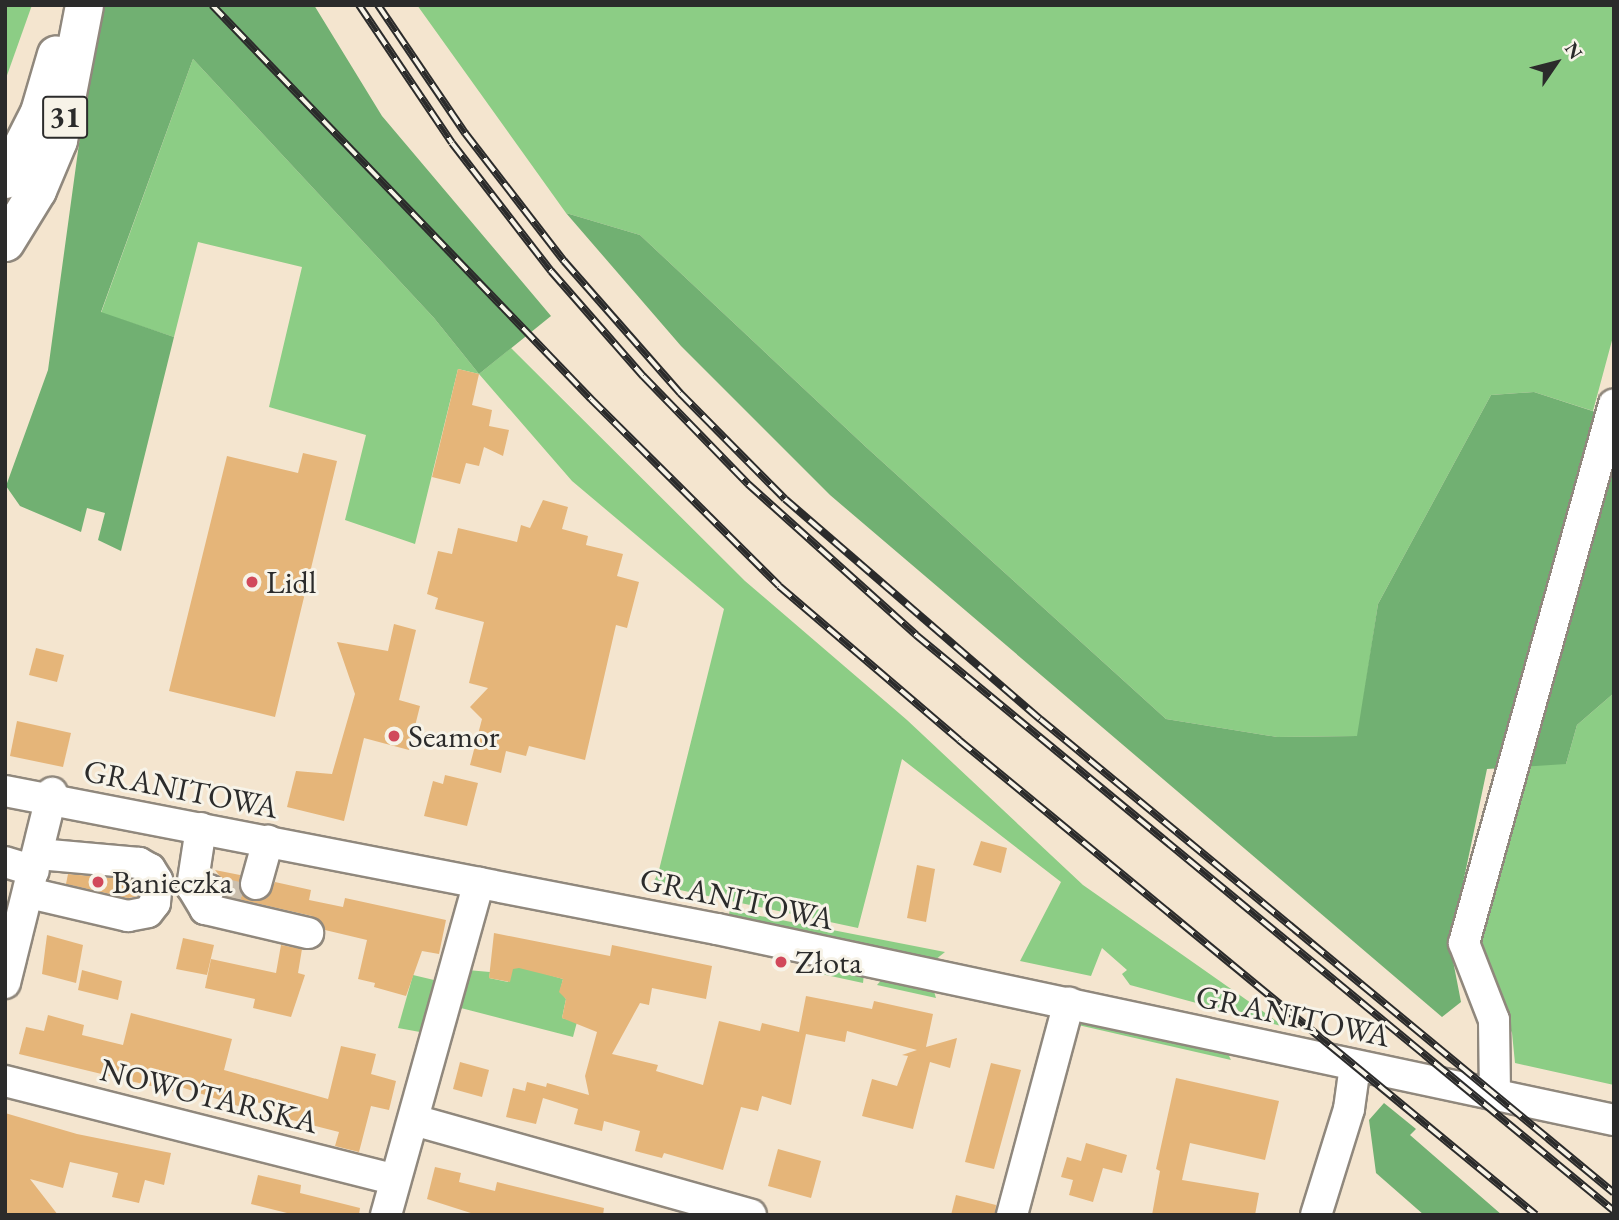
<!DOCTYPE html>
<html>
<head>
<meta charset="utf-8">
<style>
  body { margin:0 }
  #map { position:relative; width:1619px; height:1220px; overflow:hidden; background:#f4e5cf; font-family:"EB Garamond",serif }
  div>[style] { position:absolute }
  .green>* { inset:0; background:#8ccd85 }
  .forest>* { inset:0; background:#71b072 }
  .building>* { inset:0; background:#e5b579 }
  .minor-tunnel>* { height:30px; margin-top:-15px; transform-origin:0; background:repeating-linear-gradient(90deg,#ccc0ae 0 30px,transparent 0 45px) }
  .roads { filter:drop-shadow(2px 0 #90887d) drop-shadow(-2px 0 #90887d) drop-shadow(0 2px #90887d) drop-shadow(0 -2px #90887d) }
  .minor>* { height:30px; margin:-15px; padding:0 15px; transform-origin:15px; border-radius:15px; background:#fff }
  .major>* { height:37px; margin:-18.5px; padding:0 18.5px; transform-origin:18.5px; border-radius:18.5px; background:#fff }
  .rail>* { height:8px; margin-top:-4px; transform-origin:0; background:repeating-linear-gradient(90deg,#f7f3e8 0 16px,#2b2b2b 0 32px); box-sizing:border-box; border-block:2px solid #2b2b2b }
  .dots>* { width:19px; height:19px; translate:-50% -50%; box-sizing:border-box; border:4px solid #f7f3e8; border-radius:50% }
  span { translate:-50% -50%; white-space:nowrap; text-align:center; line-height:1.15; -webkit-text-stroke:6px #f7f3e8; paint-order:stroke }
  .shield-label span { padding:2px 5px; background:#f7f3e8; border:2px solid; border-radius:5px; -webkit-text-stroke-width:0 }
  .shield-label { font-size:30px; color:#2b2b2b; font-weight:700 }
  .poi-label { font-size:32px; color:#2b2b2b }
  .left { translate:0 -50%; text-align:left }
  .street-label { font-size:32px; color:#2b2b2b }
  .frame { position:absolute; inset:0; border:7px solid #2b2b2b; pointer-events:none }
  .north { position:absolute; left:1521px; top:28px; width:70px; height:70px; -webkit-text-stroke:5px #f7f3e8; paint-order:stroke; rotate:55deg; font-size:19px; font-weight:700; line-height:28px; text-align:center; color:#2b2b2b }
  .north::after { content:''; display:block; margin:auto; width:24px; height:32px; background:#2b2b2b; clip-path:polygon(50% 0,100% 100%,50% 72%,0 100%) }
</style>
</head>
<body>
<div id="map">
  <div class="green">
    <i style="clip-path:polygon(5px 5px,32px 5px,5px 81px)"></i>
    <i style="clip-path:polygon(417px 5px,1614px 5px,1614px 333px,1593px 411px,1534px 392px,1491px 395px,1378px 604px,1358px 736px,1277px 737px,1166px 719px,866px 447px,640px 235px,566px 213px)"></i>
    <i style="clip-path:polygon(193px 59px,434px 318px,479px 374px,511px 348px,745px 581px,907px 720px,1083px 885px,1285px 1027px,1130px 985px,1122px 974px,1127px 970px,1102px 948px,1091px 976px,1020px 961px,1061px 882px,902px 759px,858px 928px,652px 884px,658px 874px,724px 609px,572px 481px,479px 374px,458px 369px,415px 544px,345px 520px,366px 435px,269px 407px,302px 267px,198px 242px,174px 337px,101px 313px)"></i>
    <i style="clip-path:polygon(1614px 693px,1614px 1085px,1515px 1063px,1512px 1033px,1474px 950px,1479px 916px,1532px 763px,1566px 764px,1577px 725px)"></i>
    <i style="clip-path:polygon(730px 910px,945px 952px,935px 960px,728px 918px)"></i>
    <i style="clip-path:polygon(519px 966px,563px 979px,560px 991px,566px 999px,562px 1018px,577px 1022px,573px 1037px,457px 1007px,467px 970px,490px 972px,489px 978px,508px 982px,511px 968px)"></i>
    <i style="clip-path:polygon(822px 966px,864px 974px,863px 983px,812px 972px)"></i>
    <i style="clip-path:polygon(413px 975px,434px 980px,420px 1032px,398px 1028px)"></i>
    <i style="clip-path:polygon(884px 977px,933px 988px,936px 998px,877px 985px)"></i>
    <i style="clip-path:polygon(1086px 1019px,1227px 1052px,1231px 1060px,1078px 1025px)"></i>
  </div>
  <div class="forest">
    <i style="clip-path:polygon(98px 5px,314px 5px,382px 116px,551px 316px,479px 374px,434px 318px,193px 59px,101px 312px,174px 337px,121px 551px,98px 540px,105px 513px,87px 508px,81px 532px,20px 506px,6px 486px,48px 370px)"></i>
    <i style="clip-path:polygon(566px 213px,640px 235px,866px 447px,1166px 719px,1277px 737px,1357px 736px,1378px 604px,1491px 395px,1534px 392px,1614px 418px,1614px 693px,1577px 725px,1566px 764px,1487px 769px,1450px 945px,1461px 1002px,1442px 1017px,830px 495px,681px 346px)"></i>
    <i style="clip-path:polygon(1384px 1103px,1416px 1129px,1410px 1135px,1502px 1215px,1424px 1215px,1376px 1173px,1369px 1120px)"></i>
  </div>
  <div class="building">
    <i style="clip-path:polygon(458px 369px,479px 374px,472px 405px,492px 410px,489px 426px,509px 430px,503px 456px,484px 447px,479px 466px,466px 463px,460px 484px,432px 477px)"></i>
    <i style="clip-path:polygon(303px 453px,337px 461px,275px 717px,169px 691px,227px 456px,298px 473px)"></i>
    <i style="clip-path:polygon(543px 500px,568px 507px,562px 529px,588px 536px,586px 545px,623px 554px,617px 576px,639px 582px,627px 628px,616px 625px,585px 760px,529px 746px,526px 756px,506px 751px,501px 773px,470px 765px,482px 719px,470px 707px,488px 688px,469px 683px,484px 622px,435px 609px,438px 598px,427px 594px,438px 551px,452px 554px,458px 528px,517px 542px,521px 525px,530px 528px)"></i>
    <i style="clip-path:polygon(394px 624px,416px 630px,399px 700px,420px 706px,409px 750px,364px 738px,344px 821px,287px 807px,296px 771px,332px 774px,355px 694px,337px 642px,388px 651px)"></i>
    <i style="clip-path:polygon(36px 648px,64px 655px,57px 682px,29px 675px)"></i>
    <i style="clip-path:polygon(17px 721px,71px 733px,63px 767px,10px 756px)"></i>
    <i style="clip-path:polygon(445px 775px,478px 783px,467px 826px,424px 816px,433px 781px,443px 784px)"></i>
    <i style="clip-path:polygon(981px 841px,1007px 848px,1001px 873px,973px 865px)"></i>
    <i style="clip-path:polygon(917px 865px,935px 869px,926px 922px,907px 918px)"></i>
    <i style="clip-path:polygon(215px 870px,240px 875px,239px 889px,252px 901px,268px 897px,275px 882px,311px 890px,309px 900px,343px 907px,345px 898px,446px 920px,439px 954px,422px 951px,406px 996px,374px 987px,375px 983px,358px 979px,367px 940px,325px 930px,312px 916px,225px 896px,225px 883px)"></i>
    <i style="clip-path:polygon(68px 874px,134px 880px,139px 884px,138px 896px,128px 898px,66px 884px)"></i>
    <i style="clip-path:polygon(494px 933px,610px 956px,612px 945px,712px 966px,706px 999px,652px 988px,649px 1005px,640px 1003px,612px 1054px,658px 1065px,656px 1071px,703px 1085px,719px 1021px,760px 1031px,762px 1023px,799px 1032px,806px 996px,872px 1009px,874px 1001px,933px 1014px,926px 1047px,957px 1038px,950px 1068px,930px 1062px,913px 1129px,862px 1116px,872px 1079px,897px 1086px,908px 1056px,902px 1055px,917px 1050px,847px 1031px,845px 1042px,806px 1034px,791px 1105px,762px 1096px,758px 1111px,741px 1107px,723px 1170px,664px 1153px,662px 1158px,635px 1151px,640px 1131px,604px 1121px,602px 1131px,574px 1124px,578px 1109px,543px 1098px,536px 1124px,506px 1117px,513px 1088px,525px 1091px,527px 1082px,546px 1087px,544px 1095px,547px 1083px,589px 1095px,585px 1076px,597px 1032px,562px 1018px,566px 999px,559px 992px,563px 979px,519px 968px,513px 969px,510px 982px,489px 978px)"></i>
    <i style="clip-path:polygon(47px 935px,83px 945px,76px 983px,42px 974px)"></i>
    <i style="clip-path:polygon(183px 938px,214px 945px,207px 975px,176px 969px)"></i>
    <i style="clip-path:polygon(281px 945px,302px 949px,298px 973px,305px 975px,291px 1017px,253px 1008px,255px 999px,205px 988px,211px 959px,276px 973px)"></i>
    <i style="clip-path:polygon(82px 970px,122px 981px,118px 1000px,78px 990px)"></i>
    <i style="clip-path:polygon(131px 1013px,232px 1039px,224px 1070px,328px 1099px,341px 1046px,376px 1054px,371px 1074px,396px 1081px,389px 1110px,371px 1106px,359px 1152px,335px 1146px,339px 1132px,288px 1119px,289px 1110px,256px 1102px,253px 1111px,181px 1087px,180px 1093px,19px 1054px,26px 1027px,44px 1031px,48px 1015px,84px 1025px,82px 1035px,123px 1045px)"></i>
    <i style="clip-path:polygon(460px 1062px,489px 1070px,482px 1097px,453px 1089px)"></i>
    <i style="clip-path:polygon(991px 1063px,1021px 1070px,994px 1169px,965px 1162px)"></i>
    <i style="clip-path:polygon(1176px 1078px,1279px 1101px,1265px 1160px,1190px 1143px,1182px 1180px,1259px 1193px,1255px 1215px,1152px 1215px,1160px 1171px,1156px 1169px)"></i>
    <i style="clip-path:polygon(5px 1113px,77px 1134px,171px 1153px,164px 1185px,145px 1180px,139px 1203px,126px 1200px,112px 1197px,118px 1173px,70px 1162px,63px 1188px,30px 1179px,58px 1215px,5px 1215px)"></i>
    <i style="clip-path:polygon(1086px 1143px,1127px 1155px,1122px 1173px,1103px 1168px,1093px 1202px,1069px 1195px,1073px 1180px,1061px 1177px,1067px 1157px,1081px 1161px)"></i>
    <i style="clip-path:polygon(778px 1149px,821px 1161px,811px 1198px,768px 1186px)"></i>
    <i style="clip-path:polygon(435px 1167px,461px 1173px,459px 1182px,495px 1191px,497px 1182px,604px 1208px,603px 1215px,477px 1215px,427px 1199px)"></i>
    <i style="clip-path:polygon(258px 1175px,301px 1185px,300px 1193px,360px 1208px,359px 1215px,295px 1215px,251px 1204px)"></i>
    <i style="clip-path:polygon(956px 1195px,996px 1205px,995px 1215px,951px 1215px)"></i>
  </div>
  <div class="minor-tunnel">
    <i style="left:212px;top:891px;width:41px;rotate:12.7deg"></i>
  </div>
  <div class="roads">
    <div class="minor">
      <i style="left:5px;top:791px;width:725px;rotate:10.97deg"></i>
      <i style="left:717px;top:929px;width:917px;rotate:12.02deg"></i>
      <i style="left:201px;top:828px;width:60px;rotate:98.7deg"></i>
      <i style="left:192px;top:887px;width:17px;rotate:10deg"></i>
      <i style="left:5px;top:862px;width:30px;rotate:17deg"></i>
      <i style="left:256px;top:884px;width:45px;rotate:-74.4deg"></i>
      <i style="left:192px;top:887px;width:26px;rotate:59deg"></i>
      <i style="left:205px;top:909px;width:106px;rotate:13.1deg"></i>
      <i style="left:29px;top:893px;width:102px;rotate:13.1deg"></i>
      <i style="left:128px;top:916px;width:20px;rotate:-11deg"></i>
      <i style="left:148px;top:912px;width:11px;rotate:-52deg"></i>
      <i style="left:155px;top:903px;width:23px;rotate:-85deg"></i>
      <i style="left:157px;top:880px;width:13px;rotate:-122deg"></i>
      <i style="left:150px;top:869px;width:13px;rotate:-151deg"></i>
      <i style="left:139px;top:863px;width:101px;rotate:-174.9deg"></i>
      <i style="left:5px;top:983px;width:196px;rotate:-76.1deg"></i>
      <i style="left:5px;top:1081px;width:402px;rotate:14.2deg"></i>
      <i style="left:1495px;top:1093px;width:73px;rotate:-90.8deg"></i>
      <i style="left:1494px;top:1020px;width:83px;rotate:-111.3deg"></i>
      <i style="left:1464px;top:943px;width:559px;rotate:-74.45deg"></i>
      <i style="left:414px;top:1120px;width:350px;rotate:15.7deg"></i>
      <i style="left:386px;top:1215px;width:345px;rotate:-74.4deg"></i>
      <i style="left:1012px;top:1215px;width:220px;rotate:-75deg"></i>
      <i style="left:1316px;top:1215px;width:111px;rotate:-72.7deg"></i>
      <i style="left:1349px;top:1109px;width:43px;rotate:-82.1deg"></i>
    </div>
    <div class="major">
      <i style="left:5px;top:179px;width:75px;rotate:-63.1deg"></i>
      <i style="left:39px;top:112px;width:60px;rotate:-73.7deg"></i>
      <i style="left:5px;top:242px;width:61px;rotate:-58.4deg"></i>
      <i style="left:37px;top:190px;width:54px;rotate:-67.2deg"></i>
      <i style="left:58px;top:140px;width:137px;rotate:-79.1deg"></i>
    </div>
  </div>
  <div class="rail">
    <i style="left:212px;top:5px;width:547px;rotate:46.11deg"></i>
    <i style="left:591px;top:399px;width:265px;rotate:44.8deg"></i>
    <i style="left:779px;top:586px;width:237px;rotate:40.5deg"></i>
    <i style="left:959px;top:740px;width:747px;rotate:39.46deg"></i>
    <i style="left:359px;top:5px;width:166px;rotate:56deg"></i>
    <i style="left:452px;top:143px;width:162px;rotate:52.3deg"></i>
    <i style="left:551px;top:271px;width:140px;rotate:48.8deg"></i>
    <i style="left:643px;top:376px;width:151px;rotate:45.8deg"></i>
    <i style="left:748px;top:484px;width:226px;rotate:41.9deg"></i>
    <i style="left:916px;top:635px;width:905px;rotate:39.53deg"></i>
    <i style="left:378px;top:5px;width:155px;rotate:55.8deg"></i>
    <i style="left:465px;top:133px;width:162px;rotate:52.3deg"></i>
    <i style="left:564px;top:261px;width:176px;rotate:48.7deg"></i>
    <i style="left:680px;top:393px;width:149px;rotate:45.3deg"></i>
    <i style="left:785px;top:499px;width:337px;rotate:40.8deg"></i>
    <i style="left:1040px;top:719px;width:744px;rotate:39.55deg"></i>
  </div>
  <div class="dots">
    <i style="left:252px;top:582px;background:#d1495b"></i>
    <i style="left:394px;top:736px;background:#d1495b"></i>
    <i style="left:98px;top:882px;background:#d1495b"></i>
    <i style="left:781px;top:962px;background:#d1495b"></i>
  </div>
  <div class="shield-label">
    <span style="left:65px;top:117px">31</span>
  </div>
  <div class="poi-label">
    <span class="left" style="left:266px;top:582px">Lidl</span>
    <span class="left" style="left:408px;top:736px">Seamor</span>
    <span class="left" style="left:112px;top:882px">Banieczka</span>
    <span class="left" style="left:795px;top:962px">Złota</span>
  </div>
  <div class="street-label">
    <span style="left:181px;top:789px;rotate:11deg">GRANITOWA</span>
    <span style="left:737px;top:899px;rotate:12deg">GRANITOWA</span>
    <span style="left:1293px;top:1016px;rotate:12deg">GRANITOWA</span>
    <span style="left:209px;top:1096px;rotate:14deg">NOWOTARSKA</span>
  </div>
  <div class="frame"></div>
  <div class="north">N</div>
</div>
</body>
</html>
